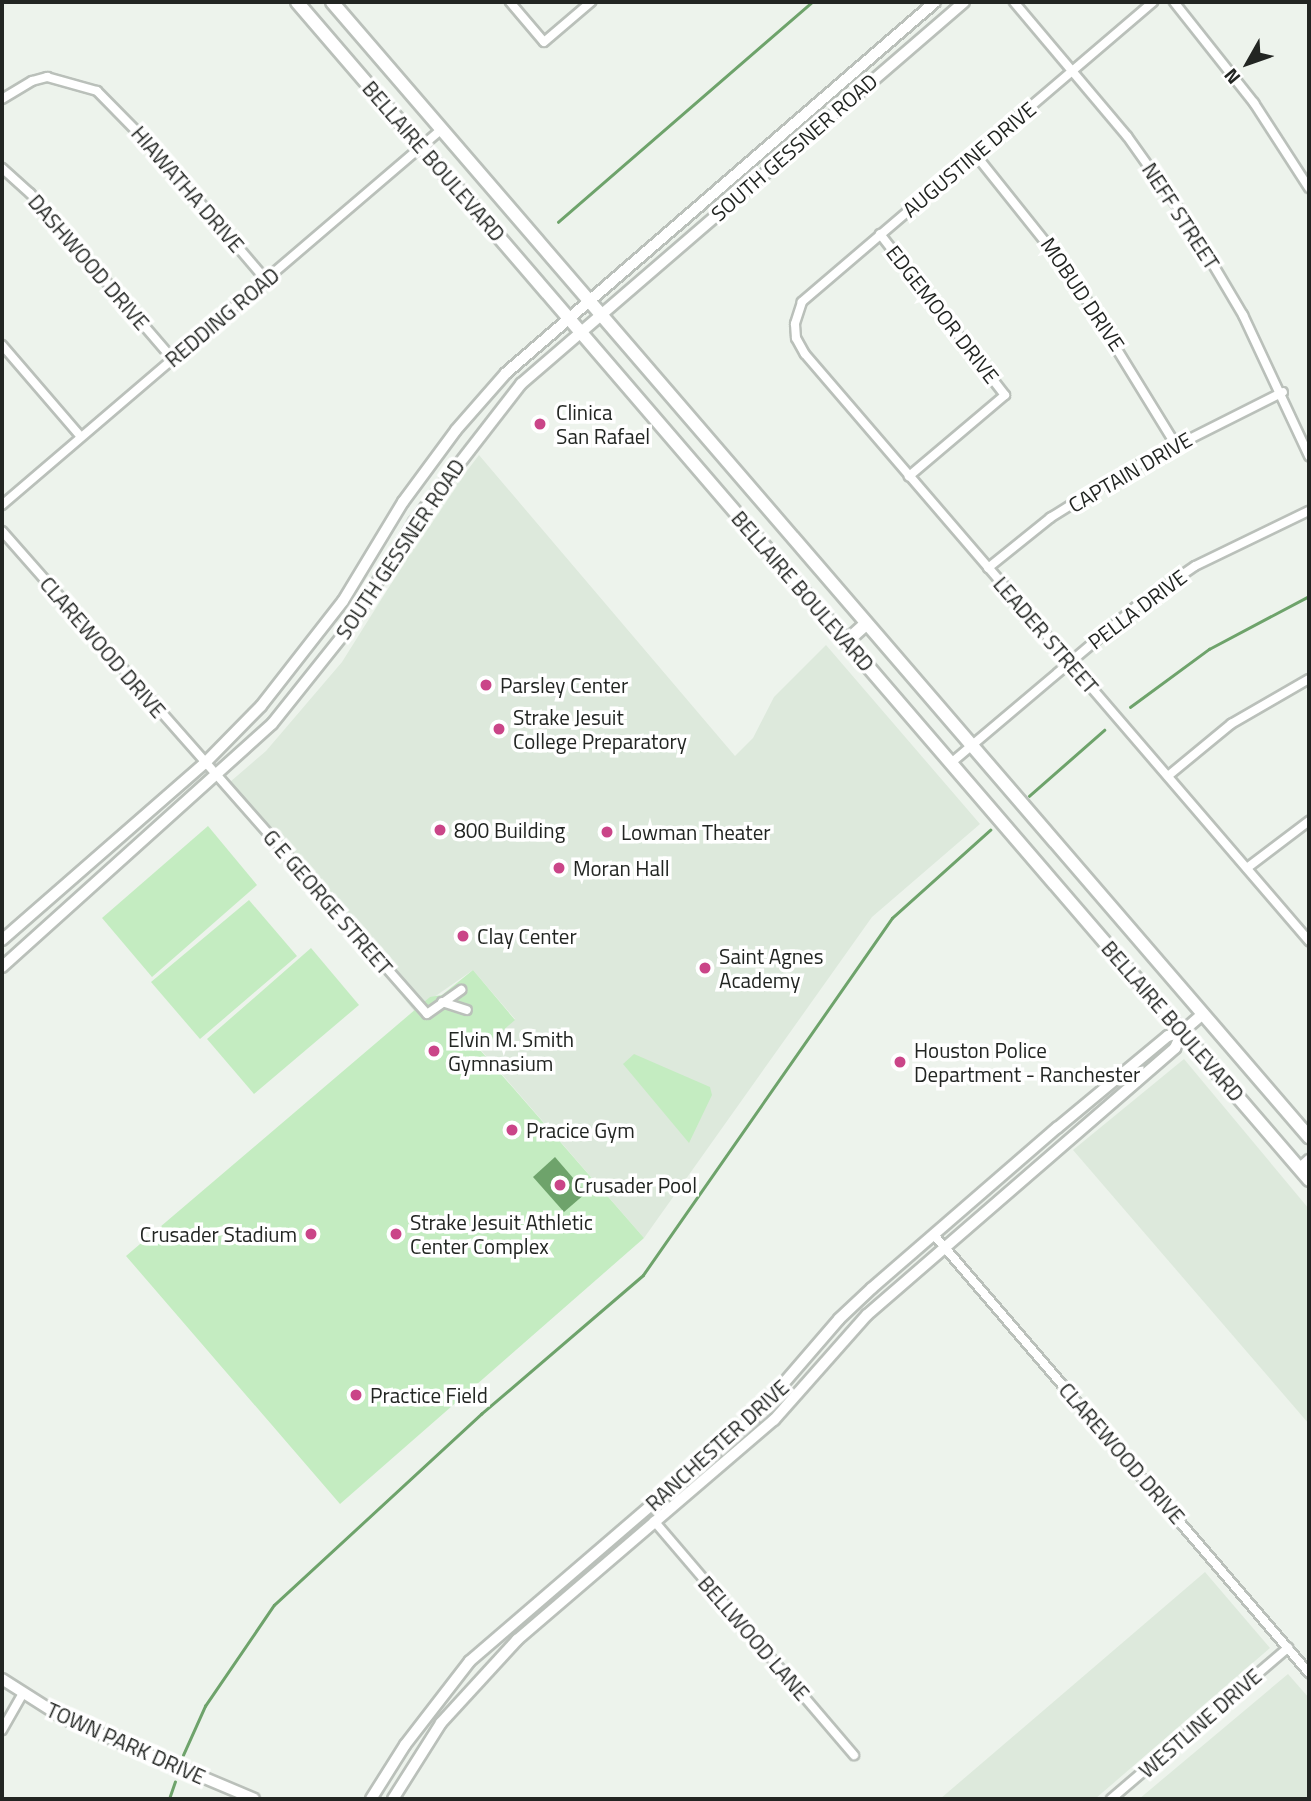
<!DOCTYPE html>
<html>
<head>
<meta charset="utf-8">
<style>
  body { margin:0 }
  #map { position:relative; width:1311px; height:1801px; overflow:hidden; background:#edf3ec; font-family:"Titillium Web",sans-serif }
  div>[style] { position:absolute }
  .built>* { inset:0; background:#dde9dc }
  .green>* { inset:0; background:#c4ecc1 }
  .water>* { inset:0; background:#6ea36b }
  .stream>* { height:2.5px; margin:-1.25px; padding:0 1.25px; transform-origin:1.25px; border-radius:1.25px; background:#6ea36b }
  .roads { filter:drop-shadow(2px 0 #bac0ba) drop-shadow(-2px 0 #bac0ba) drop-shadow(0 2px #bac0ba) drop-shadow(0 -2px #bac0ba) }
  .minor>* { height:8px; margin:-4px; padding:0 4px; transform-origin:4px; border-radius:4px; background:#fff }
  .tertiary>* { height:10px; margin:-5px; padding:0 5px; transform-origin:5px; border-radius:5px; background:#fff }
  .secondary>* { height:10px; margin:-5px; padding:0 5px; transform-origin:5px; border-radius:5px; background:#fff }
  .primary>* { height:12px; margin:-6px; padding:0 6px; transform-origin:6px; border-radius:6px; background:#fff }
  .dots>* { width:19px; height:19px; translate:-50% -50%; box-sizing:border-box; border:4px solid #fff; border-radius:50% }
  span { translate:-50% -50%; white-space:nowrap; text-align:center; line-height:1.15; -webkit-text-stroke:7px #fff; paint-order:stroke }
  .street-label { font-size:21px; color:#222522 }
  .poi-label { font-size:21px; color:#222522 }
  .left { translate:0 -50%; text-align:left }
  .right { translate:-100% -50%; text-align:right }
  .frame { position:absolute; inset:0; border:4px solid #222522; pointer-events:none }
  .north { position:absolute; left:1213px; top:28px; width:70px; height:70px; -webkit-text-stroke:5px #fff; paint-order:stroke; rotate:230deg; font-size:19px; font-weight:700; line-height:28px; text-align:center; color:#222522 }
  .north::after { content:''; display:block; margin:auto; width:24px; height:32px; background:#222522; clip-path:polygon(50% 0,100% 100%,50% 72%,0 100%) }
</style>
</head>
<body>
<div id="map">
  <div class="built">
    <i style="clip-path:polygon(479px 455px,735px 756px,753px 738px,774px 697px,826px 645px,980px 824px,872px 917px,644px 1238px,480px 1049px,515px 1019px,473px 970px,414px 1011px,322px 897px,223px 788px,266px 751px,342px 662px,438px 509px)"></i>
    <i style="clip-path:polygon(1184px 1059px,1309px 1209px,1309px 1424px,1073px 1150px)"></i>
    <i style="clip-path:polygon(1205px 1572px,1270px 1648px,1095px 1799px,940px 1799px)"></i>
    <i style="clip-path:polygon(1288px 1674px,1309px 1698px,1309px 1799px,1139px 1799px)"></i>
  </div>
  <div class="green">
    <i style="clip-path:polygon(208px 826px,257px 885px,152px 977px,102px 918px)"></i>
    <i style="clip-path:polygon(249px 900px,297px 956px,200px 1039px,151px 982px)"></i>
    <i style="clip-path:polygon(311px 948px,359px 1005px,254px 1094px,207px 1039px)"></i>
    <i style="clip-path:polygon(473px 970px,515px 1020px,480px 1050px,644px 1238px,340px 1504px,126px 1256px,430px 997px,442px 995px)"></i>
    <i style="clip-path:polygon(634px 1054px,710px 1087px,712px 1095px,689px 1143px,623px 1064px)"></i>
  </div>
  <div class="water">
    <i style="clip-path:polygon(555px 1157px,586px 1193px,564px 1212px,533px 1177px)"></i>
  </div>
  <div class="stream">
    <i style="left:558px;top:222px;width:336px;rotate:-40.9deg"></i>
    <i style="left:1130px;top:707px;width:98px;rotate:-36.3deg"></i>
    <i style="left:1209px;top:649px;width:113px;rotate:-27.9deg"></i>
    <i style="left:1029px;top:796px;width:100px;rotate:-41.3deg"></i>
    <i style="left:183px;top:1755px;width:54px;rotate:-65.8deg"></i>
    <i style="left:205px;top:1706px;width:122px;rotate:-55.7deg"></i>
    <i style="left:274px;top:1605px;width:282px;rotate:-42.7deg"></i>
    <i style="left:481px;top:1414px;width:213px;rotate:-40.6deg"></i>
    <i style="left:643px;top:1275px;width:435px;rotate:-55.1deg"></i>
    <i style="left:892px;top:918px;width:132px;rotate:-41.9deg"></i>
    <i style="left:169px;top:1799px;width:18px;rotate:-71deg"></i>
  </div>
  <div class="roads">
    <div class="minor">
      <i style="left:510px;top:2px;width:52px;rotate:49.6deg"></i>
      <i style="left:544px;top:42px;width:62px;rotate:-40.4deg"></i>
      <i style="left:1014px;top:2px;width:175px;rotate:49.9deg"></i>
      <i style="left:1127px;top:136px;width:102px;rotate:54.6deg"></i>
      <i style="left:1186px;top:219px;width:112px;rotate:59.3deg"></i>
      <i style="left:1243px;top:315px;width:156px;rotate:64.9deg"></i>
      <i style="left:1153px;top:2px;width:462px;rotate:139.5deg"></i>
      <i style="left:802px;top:302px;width:23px;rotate:108deg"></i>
      <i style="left:795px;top:324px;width:14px;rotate:86deg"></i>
      <i style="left:796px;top:338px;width:18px;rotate:61deg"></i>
      <i style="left:805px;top:354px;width:774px;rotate:49.35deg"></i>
      <i style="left:1174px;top:2px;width:129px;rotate:51.6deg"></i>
      <i style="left:1254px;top:103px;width:101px;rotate:57.1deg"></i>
      <i style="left:2px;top:99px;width:35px;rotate:-31deg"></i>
      <i style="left:32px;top:81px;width:16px;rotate:-15deg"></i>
      <i style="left:47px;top:77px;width:52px;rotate:15.6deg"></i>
      <i style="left:97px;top:91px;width:86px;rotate:45.5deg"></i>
      <i style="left:157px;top:152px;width:168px;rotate:49.6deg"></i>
      <i style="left:975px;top:154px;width:152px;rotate:51.4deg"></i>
      <i style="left:1070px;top:273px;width:201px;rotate:58.4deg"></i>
      <i style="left:2px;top:168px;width:38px;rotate:42deg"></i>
      <i style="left:30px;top:193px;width:219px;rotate:49.3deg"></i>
      <i style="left:880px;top:234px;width:204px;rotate:52.2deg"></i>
      <i style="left:1005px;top:395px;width:126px;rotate:139.8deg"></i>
      <i style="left:2px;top:345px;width:121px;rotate:49.3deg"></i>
      <i style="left:2px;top:505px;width:579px;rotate:-40.52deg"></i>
      <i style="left:2px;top:531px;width:643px;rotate:48.65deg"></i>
      <i style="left:427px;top:1014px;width:42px;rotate:-35.2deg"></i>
      <i style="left:988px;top:568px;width:80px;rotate:-38.9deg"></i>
      <i style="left:1050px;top:518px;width:85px;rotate:-32deg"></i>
      <i style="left:1122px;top:473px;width:180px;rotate:-26.7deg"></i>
      <i style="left:951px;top:763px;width:243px;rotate:-40.2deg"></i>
      <i style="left:1137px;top:606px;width:70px;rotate:-34.6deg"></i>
      <i style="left:1195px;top:566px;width:127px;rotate:-25.8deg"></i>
      <i style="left:1168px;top:776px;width:82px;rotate:-39.5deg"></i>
      <i style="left:1231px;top:724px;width:90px;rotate:-30deg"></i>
      <i style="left:1247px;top:868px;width:78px;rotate:-37.2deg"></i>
      <i style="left:442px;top:1002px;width:26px;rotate:18deg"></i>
      <i style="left:934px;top:1235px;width:577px;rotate:49.43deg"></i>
      <i style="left:654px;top:1521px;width:308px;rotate:49.5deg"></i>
      <i style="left:2px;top:1730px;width:40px;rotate:-60.3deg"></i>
      <i style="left:1111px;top:1799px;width:233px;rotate:-40.5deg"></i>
    </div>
    <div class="tertiary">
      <i style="left:1300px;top:1168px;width:12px;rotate:-42deg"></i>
      <i style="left:2px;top:1679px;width:75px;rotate:32.4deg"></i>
      <i style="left:65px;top:1719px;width:205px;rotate:22.9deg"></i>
      <i style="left:371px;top:1799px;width:64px;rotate:-57.8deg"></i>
      <i style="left:405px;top:1745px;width:106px;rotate:-52.3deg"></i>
      <i style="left:470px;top:1661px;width:380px;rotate:-40.7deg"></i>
      <i style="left:758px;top:1413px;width:124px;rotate:-49.2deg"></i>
      <i style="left:839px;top:1319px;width:45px;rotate:-43.2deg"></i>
      <i style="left:872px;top:1288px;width:245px;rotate:-40.9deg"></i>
      <i style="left:1057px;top:1128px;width:144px;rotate:-39.7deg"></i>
      <i style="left:1168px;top:1036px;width:15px;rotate:-16deg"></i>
      <i style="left:1182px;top:1032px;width:28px;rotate:-41deg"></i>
      <i style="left:393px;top:1799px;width:90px;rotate:-57.7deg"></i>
      <i style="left:441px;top:1723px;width:113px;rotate:-47.5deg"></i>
      <i style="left:517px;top:1640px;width:338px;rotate:-40.6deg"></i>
      <i style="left:774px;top:1420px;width:140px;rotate:-48.5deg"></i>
      <i style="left:867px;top:1315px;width:408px;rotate:-40.9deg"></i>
      <i style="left:1175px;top:1048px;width:17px;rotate:-66deg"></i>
    </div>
    <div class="secondary">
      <i style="left:2px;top:940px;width:268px;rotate:-41.1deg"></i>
      <i style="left:204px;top:764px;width:81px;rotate:-45.5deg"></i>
      <i style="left:261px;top:706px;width:133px;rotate:-52deg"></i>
      <i style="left:343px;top:601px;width:116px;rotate:-58.8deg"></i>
      <i style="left:403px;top:502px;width:89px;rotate:-53.6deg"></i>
      <i style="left:456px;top:430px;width:76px;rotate:-48.7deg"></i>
      <i style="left:506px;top:373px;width:567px;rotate:-40.85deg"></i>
      <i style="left:2px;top:967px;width:363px;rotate:-42deg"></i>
      <i style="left:272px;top:724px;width:127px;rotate:-51.4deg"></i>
      <i style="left:351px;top:625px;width:121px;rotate:-58.5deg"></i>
      <i style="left:414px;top:522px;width:175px;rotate:-52.2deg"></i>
      <i style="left:521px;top:384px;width:585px;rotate:-40.77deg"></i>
    </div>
    <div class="primary">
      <i style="left:297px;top:2px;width:1553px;rotate:49.33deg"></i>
      <i style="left:332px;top:2px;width:1498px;rotate:49.28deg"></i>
      <i style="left:847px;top:641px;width:25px;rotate:-42deg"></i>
    </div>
  </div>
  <div class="dots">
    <i style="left:540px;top:424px;background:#ca4588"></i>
    <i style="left:486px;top:685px;background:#ca4588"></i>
    <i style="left:499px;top:729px;background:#ca4588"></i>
    <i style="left:440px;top:830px;background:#ca4588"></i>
    <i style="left:607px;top:832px;background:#ca4588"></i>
    <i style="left:559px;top:868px;background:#ca4588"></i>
    <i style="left:463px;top:936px;background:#ca4588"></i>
    <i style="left:705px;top:968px;background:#ca4588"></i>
    <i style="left:434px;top:1051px;background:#ca4588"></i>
    <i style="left:900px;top:1062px;background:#ca4588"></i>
    <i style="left:512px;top:1130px;background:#ca4588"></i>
    <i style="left:560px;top:1185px;background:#ca4588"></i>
    <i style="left:311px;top:1234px;background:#ca4588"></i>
    <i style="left:396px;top:1234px;background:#ca4588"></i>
    <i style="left:356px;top:1395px;background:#ca4588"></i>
  </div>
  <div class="street-label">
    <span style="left:794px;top:147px;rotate:-41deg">SOUTH GESSNER ROAD</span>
    <span style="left:969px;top:159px;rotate:-40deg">AUGUSTINE DRIVE</span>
    <span style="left:434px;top:161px;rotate:49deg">BELLAIRE BOULEVARD</span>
    <span style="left:188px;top:189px;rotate:49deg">HIAWATHA DRIVE</span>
    <span style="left:1181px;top:216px;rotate:57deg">NEFF STREET</span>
    <span style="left:89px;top:262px;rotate:49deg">DASHWOOD DRIVE</span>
    <span style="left:1083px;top:294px;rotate:56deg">MOBUD DRIVE</span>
    <span style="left:943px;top:314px;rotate:52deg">EDGEMOOR DRIVE</span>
    <span style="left:222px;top:317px;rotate:-40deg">REDDING ROAD</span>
    <span style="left:1130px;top:472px;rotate:-30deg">CAPTAIN DRIVE</span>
    <span style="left:400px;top:549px;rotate:-56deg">SOUTH GESSNER ROAD</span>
    <span style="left:803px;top:591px;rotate:49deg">BELLAIRE BOULEVARD</span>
    <span style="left:1137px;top:609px;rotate:-37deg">PELLA DRIVE</span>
    <span style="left:1046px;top:635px;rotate:49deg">LEADER STREET</span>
    <span style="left:103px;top:647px;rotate:49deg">CLAREWOOD DRIVE</span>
    <span style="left:328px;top:902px;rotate:49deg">G E GEORGE STREET</span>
    <span style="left:1173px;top:1021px;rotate:49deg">BELLAIRE BOULEVARD</span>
    <span style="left:717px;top:1445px;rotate:-42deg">RANCHESTER DRIVE</span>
    <span style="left:1122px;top:1453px;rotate:49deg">CLAREWOOD DRIVE</span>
    <span style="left:754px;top:1638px;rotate:49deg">BELLWOOD LANE</span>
    <span style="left:1200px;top:1723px;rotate:-41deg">WESTLINE DRIVE</span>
    <span style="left:126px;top:1743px;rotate:24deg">TOWN PARK DRIVE</span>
  </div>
  <div class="poi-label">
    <span class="left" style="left:556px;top:424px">Clinica<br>San Rafael</span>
    <span class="left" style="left:500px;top:685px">Parsley Center</span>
    <span class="left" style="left:513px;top:729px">Strake Jesuit<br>College Preparatory</span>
    <span class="left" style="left:454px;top:830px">800 Building</span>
    <span class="left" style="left:621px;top:832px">Lowman Theater</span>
    <span class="left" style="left:573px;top:868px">Moran Hall</span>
    <span class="left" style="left:477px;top:936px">Clay Center</span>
    <span class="left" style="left:719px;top:968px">Saint Agnes<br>Academy</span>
    <span class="left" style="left:448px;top:1051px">Elvin M. Smith<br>Gymnasium</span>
    <span class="left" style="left:914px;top:1062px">Houston Police<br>Department - Ranchester</span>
    <span class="left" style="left:526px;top:1130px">Pracice Gym</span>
    <span class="left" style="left:574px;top:1185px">Crusader Pool</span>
    <span class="left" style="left:410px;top:1234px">Strake Jesuit Athletic<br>Center Complex</span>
    <span class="right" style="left:297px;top:1234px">Crusader Stadium</span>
    <span class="left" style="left:370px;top:1395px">Practice Field</span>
  </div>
  <div class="frame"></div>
  <div class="north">N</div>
</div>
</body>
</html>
